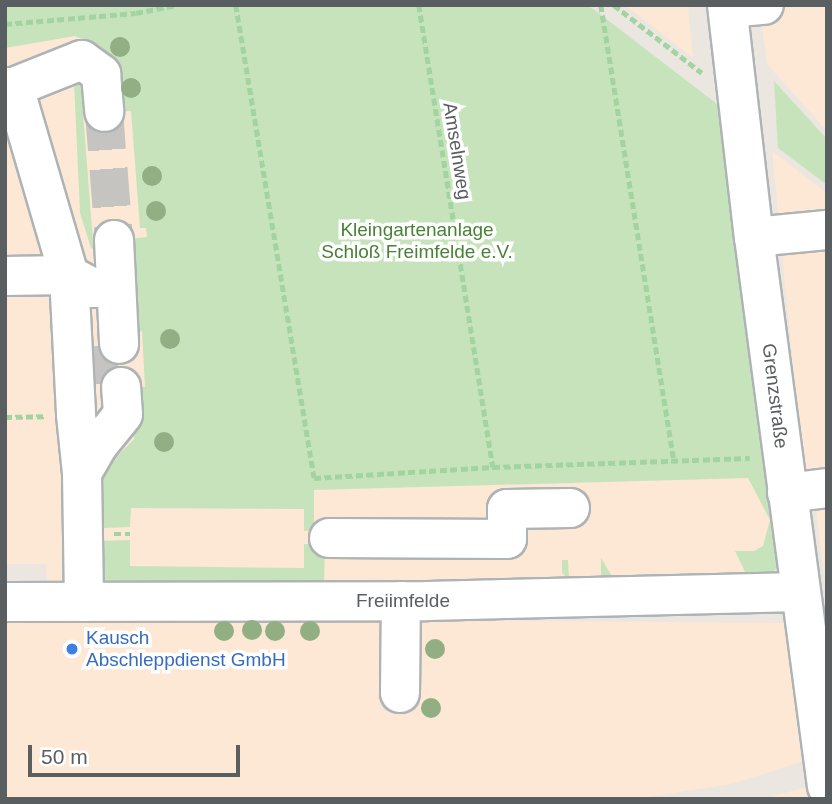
<!DOCTYPE html>
<html>
<head>
<meta charset="utf-8">
<style>
  body { margin:0 }
  #map { position:relative; width:832px; height:804px; overflow:hidden; background:#ebe6e0; font-family:Helvetica,sans-serif }
  div>[style] { position:absolute }
  .commercial>* { inset:0; background:#fce8d4 }
  .green>* { inset:0; background:#c7e3bc }
  .minor-tunnel>* { height:38px; margin-top:-19px; transform-origin:0; background:repeating-linear-gradient(90deg,#c6c4c0 0 38px,transparent 0 57px) }
  .path>* { height:4.5px; margin-top:-2.25px; transform-origin:0; background:repeating-linear-gradient(90deg,#a1d4a0 0 7px,transparent 0 10.5px) }
  .roads { filter:drop-shadow(2px 0 #aeb3b5) drop-shadow(-2px 0 #aeb3b5) drop-shadow(0 2px #aeb3b5) drop-shadow(0 -2px #aeb3b5) }
  .minor>* { height:38px; margin:-19px; padding:0 19px; transform-origin:19px; border-radius:19px; background:#fff }
  .trees>* { width:20px; height:20px; margin:-10px; border-radius:50%; background:#91af82 }
  .dots>* { width:19px; height:19px; translate:-50% -50%; box-sizing:border-box; border:4px solid #fff; border-radius:50% }
  span { translate:-50% -50%; white-space:nowrap; text-align:center; line-height:1.15; -webkit-text-stroke:7px #fff; paint-order:stroke }
  .street-label { font-size:19px; color:#595e60 }
  .park-label { font-size:19px; color:#478236 }
  .shop-label { font-size:19px; color:#366cbe }
  .left { translate:0 -50%; text-align:left }
  .frame { position:absolute; inset:0; border:7px solid #595e60; pointer-events:none }
  .scale { position:absolute; left:28px; top:745px; width:212px; height:32px; box-sizing:border-box; border:4px solid #595e60; border-top:0; padding-left:9px; font-size:21px; line-height:24px; white-space:nowrap; color:#595e60; -webkit-text-stroke:5px #fff; paint-order:stroke }
</style>
</head>
<body>
<div id="map">
  <div class="commercial">
    <i style="clip-path:polygon(625px 5px,688px 5px,693px 58px)"></i>
    <i style="clip-path:polygon(759px 5px,827px 5px,827px 131px,767px 64px)"></i>
    <i style="clip-path:polygon(140px 20px,764px 463px,777px 556px,768px 574px,324px 585px,47px 587px,46px 564px,5px 564px,5px 30px)"></i>
    <i style="clip-path:polygon(772px 151px,827px 193px,827px 479px,804px 480px)"></i>
    <i style="clip-path:polygon(827px 499px,827px 600px,815px 501px)"></i>
    <i style="clip-path:polygon(5px 617px,786px 623px,804px 761px,732px 784px,636px 799px,5px 799px)"></i>
    <i style="clip-path:polygon(807px 787px,809px 799px,761px 799px)"></i>
  </div>
  <div class="green">
    <i style="clip-path:polygon(5px 5px,588px 5px,721px 107px,764px 462px,779px 555px,778px 566px,770px 576px,569px 581px,562px 572px,562px 560px,568px 560px,569px 579px,601px 578px,601px 558px,613px 578px,747px 576px,735px 551px,754px 551px,763px 546px,770px 520px,748px 478px,314px 490px,314px 530px,304px 531px,304px 509px,131px 508px,130px 527px,104px 528px,103px 471px,134px 439px,131px 388px,145px 387px,142px 331px,127px 332px,120px 240px,147px 237px,146px 228px,140px 228px,131px 111px,114px 112px,103px 55px,89px 42px,75px 36px,5px 48px)"></i>
    <i style="clip-path:polygon(83px 79px,93px 113px,83px 114px,93px 241px,99px 241px,97px 251px,91px 248px,80px 213px,74px 82px)"></i>
    <i style="clip-path:polygon(774px 81px,827px 139px,827px 185px,778px 148px)"></i>
    <i style="clip-path:polygon(130px 540px,130px 566px,304px 568px,304px 544px,325px 544px,324px 585px,108px 585px,102px 576px,101px 541px)"></i>
  </div>
  <div class="minor-tunnel">
    <i style="left:104px;top:112px;width:128px;rotate:85.5deg"></i>
    <i style="left:98px;top:346px;width:42px;rotate:87.3deg"></i>
  </div>
  <div class="path">
    <i style="left:236px;top:5px;width:479px;rotate:80.6deg"></i>
    <i style="left:314px;top:478px;width:179px;rotate:-3.5deg"></i>
    <i style="left:493px;top:467px;width:257px;rotate:-2deg"></i>
    <i style="left:419px;top:5px;width:468px;rotate:80.9deg"></i>
    <i style="left:601px;top:5px;width:463px;rotate:80.9deg"></i>
    <i style="left:614px;top:5px;width:111px;rotate:37.7deg"></i>
    <i style="left:5px;top:24px;width:131px;rotate:-4.8deg"></i>
    <i style="left:136px;top:13px;width:41px;rotate:-11.3deg"></i>
    <i style="left:5px;top:417px;width:39px;rotate:-1deg"></i>
    <i style="left:114px;top:534px;width:16px"></i>
  </div>
  <div class="roads">
    <div class="minor">
      <i style="left:727px;top:5px;width:234px;rotate:83.4deg"></i>
      <i style="left:754px;top:237px;width:554px;rotate:82.43deg"></i>
      <i style="left:728px;top:8px;width:36px;rotate:-5deg"></i>
      <i style="left:5px;top:87px;width:9px"></i>
      <i style="left:14px;top:87px;width:73px;rotate:-21.7deg"></i>
      <i style="left:82px;top:60px;width:24px;rotate:36deg"></i>
      <i style="left:101px;top:74px;width:38px;rotate:85deg"></i>
      <i style="left:14px;top:87px;width:196px;rotate:73.7deg"></i>
      <i style="left:69px;top:275px;width:140px;rotate:87.1deg"></i>
      <i style="left:76px;top:415px;width:58px;rotate:84.1deg"></i>
      <i style="left:82px;top:473px;width:129px;rotate:89.1deg"></i>
      <i style="left:754px;top:237px;width:73px;rotate:-5.5deg"></i>
      <i style="left:114px;top:240px;width:104px;rotate:87.2deg"></i>
      <i style="left:5px;top:276px;width:64px;rotate:-0.9deg"></i>
      <i style="left:69px;top:275px;width:27px;rotate:28deg"></i>
      <i style="left:93px;top:288px;width:23px;rotate:-2deg"></i>
      <i style="left:82px;top:473px;width:34px;rotate:-60deg"></i>
      <i style="left:99px;top:444px;width:38px;rotate:-51deg"></i>
      <i style="left:123px;top:414px;width:27px;rotate:-94deg"></i>
      <i style="left:787px;top:493px;width:40px;rotate:-7.1deg"></i>
      <i style="left:329px;top:538px;width:178px;rotate:0.3deg"></i>
      <i style="left:507px;top:539px;width:30px;rotate:-90deg"></i>
      <i style="left:507px;top:509px;width:63px;rotate:-0.9deg"></i>
      <i style="left:5px;top:602px;width:422px;rotate:-0.1deg"></i>
      <i style="left:427px;top:601px;width:373px;rotate:-1.4deg"></i>
      <i style="left:400px;top:693px;width:92px;rotate:-89.4deg"></i>
    </div>
  </div>
  <div class="trees">
    <i style="left:120px;top:47px"></i>
    <i style="left:131px;top:88px"></i>
    <i style="left:152px;top:176px"></i>
    <i style="left:156px;top:211px"></i>
    <i style="left:170px;top:339px"></i>
    <i style="left:164px;top:442px"></i>
    <i style="left:252px;top:630px"></i>
    <i style="left:224px;top:631px"></i>
    <i style="left:275px;top:631px"></i>
    <i style="left:310px;top:631px"></i>
    <i style="left:435px;top:649px"></i>
    <i style="left:431px;top:708px"></i>
  </div>
  <div class="dots">
    <i style="left:72px;top:649px;background:#3f7fe0"></i>
  </div>
  <div class="street-label">
    <span style="left:457px;top:151px;rotate:81deg">Amselnweg</span>
    <span style="left:775px;top:396px;rotate:83deg">Grenzstraße</span>
    <span style="left:403px;top:601px">Freiimfelde</span>
  </div>
  <div class="park-label">
    <span style="left:417px;top:241px">Kleingartenanlage<br>Schloß Freimfelde e.V.</span>
  </div>
  <div class="shop-label">
    <span class="left" style="left:86px;top:649px">Kausch<br>Abschleppdienst GmbH</span>
  </div>
  <div class="frame"></div>
  <div class="scale">50 m</div>
</div>
</body>
</html>
